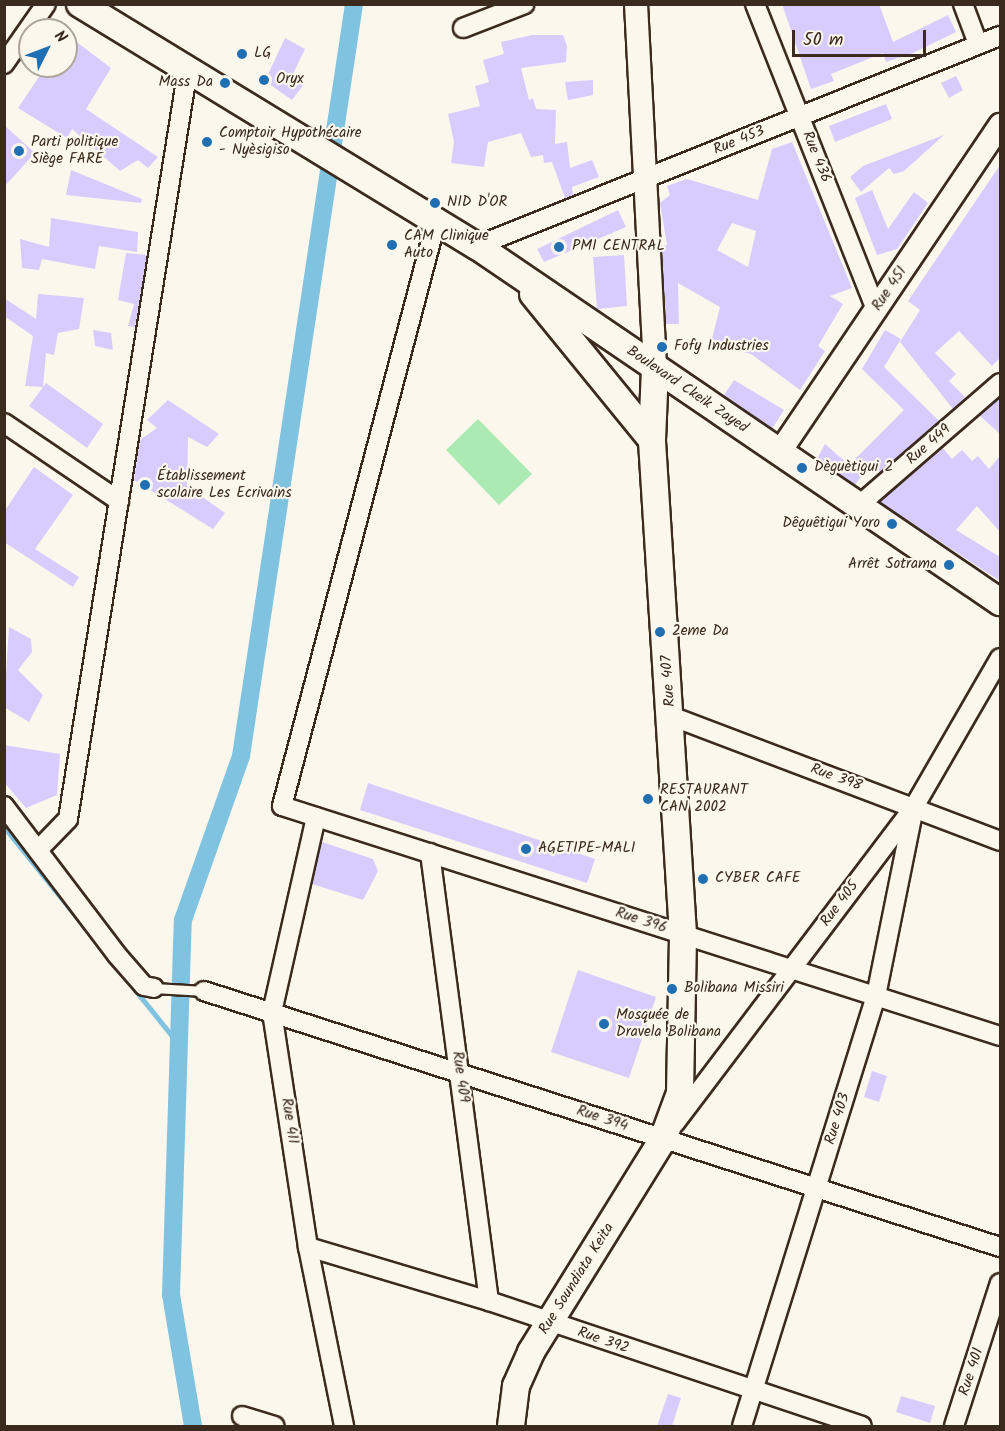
<!DOCTYPE html>
<html>
<head>
<meta charset="utf-8">
<style>
  body { margin:0 }
  #map { position:relative; width:1005px; height:1431px; overflow:hidden; background:#fbf7ec; font-family:Kalam,sans-serif }
  div>[style] { position:absolute }
  .green>* { inset:0; background:#abebb3 }
  .stream>* { height:5px; margin:-2.5px; padding:0 2.5px; transform-origin:2.5px; border-radius:2.5px; background:#80c3e1 }
  .canal>* { height:18px; margin:-9px; padding:0 9px; transform-origin:9px; border-radius:9px; background:#80c3e1 }
  .building>* { inset:0; background:#d8ccfe }
  .roads { filter:drop-shadow(2px 0 #3b2a1e) drop-shadow(-2px 0 #3b2a1e) drop-shadow(0 2px #3b2a1e) drop-shadow(0 -2px #3b2a1e) }
  .service>* { height:9px; margin:-4.5px; padding:0 4.5px; transform-origin:4.5px; border-radius:4.5px; background:#fbf7ec }
  .minor>* { height:18px; margin:-9px; padding:0 9px; transform-origin:9px; border-radius:9px; background:#fbf7ec }
  .tertiary>* { height:22px; margin:-11px; padding:0 11px; transform-origin:11px; border-radius:11px; background:#fbf7ec }
  .secondary>* { height:26px; margin:-13px; padding:0 13px; transform-origin:13px; border-radius:13px; background:#fbf7ec }
  .dots>* { width:16px; height:16px; translate:-50% -50%; box-sizing:border-box; border:3px solid #fbf7ec; border-radius:50% }
  span { translate:-50% -50%; white-space:nowrap; text-align:center; line-height:1.15; -webkit-text-stroke:4.5px #fbf7ec; paint-order:stroke }
  .poi-label { font-size:15px; color:#3b2a1e }
  .left { translate:0 -50%; text-align:left }
  .right { translate:-100% -50%; text-align:right }
  .street-label { font-size:15px; color:#3b2a1e }
  .frame { position:absolute; inset:0; border:6px solid #3b2a1e; pointer-events:none }
  .north { position:absolute; left:18px; top:18px; width:60px; height:60px; box-sizing:border-box; background:#fbf7ec; border:2px solid #aea59a; border-radius:50%; rotate:48deg; font-size:16px; font-weight:700; line-height:24px; text-align:center; color:#3b2a1e }
  .north::after { content:''; display:block; margin:auto; width:21px; height:27px; background:#1f6fb2; clip-path:polygon(50% 0,100% 100%,50% 72%,0 100%) }
  .scale { position:absolute; left:792px; top:30px; width:134px; height:27px; box-sizing:border-box; border:3px solid #3b2a1e; border-top:0; padding-left:8px; font-size:18px; line-height:21px; white-space:nowrap; color:#3b2a1e; -webkit-text-stroke:4px #fbf7ec; paint-order:stroke }
</style>
</head>
<body>
<div id="map">
  <div class="green">
    <i style="clip-path:polygon(478px 419px,532px 474px,499px 505px,446px 450px)"></i>
  </div>
  <div class="stream">
    <i style="left:4px;top:827px;width:276px;rotate:51.2deg"></i>
  </div>
  <div class="canal">
    <i style="left:193px;top:1426px;width:133px;rotate:-99.5deg"></i>
    <i style="left:171px;top:1295px;width:375px;rotate:-88.2deg"></i>
    <i style="left:183px;top:920px;width:174px;rotate:-70.5deg"></i>
    <i style="left:241px;top:756px;width:760px;rotate:-81.45deg"></i>
  </div>
  <div class="building">
    <i style="clip-path:polygon(782px 4px,879px 4px,893px 42px,948px 15px,956px 32px,913px 53px,886px 62px,883px 53px,831px 74px,834px 81px,811px 89px)"></i>
    <i style="clip-path:polygon(66px 34px,111px 68px,86px 109px,158px 157px,148px 168px,138px 160px,120px 171px,72px 129px,67px 138px,18px 108px,43px 71px,66px 66px)"></i>
    <i style="clip-path:polygon(532px 35px,563px 35px,567px 46px,566px 62px,521px 68px,529px 100px,533px 98px,536px 109px,556px 110px,555px 144px,567px 142px,570px 168px,592px 160px,599px 177px,572px 187px,573px 195px,565px 198px,552px 162px,544px 163px,543px 155px,531px 157px,521px 133px,488px 142px,484px 167px,451px 163px,454px 142px,448px 114px,480px 106px,475px 86px,489px 82px,483px 60px,504px 54px,501px 42px)"></i>
    <i style="clip-path:polygon(285px 38px,305px 49px,292px 76px,304px 84px,292px 100px,265px 81px)"></i>
    <i style="clip-path:polygon(956px 76px,963px 90px,949px 98px,941px 83px)"></i>
    <i style="clip-path:polygon(593px 80px,593px 95px,568px 100px,565px 82px)"></i>
    <i style="clip-path:polygon(886px 104px,892px 119px,835px 142px,829px 126px)"></i>
    <i style="clip-path:polygon(4px 125px,35px 153px,4px 187px)"></i>
    <i style="clip-path:polygon(944px 135px,904px 171px,894px 174px,889px 168px,861px 192px,850px 177px,863px 166px)"></i>
    <i style="clip-path:polygon(evenodd,792px 142px,852px 288px,830px 296px,843px 304px,818px 346px,825px 351px,800px 390px,751px 354px,711px 343px,720px 307px,678px 283px,679px 324px,666px 324px,662px 246px,667px 245px,660px 203px,670px 195px,667px 186px,687px 179px,758px 200px,772px 149px,792px 142px,732px 223px,756px 231px,748px 267px,717px 250px,732px 223px)"></i>
    <i style="clip-path:polygon(1000px 165px,1000px 358px,992px 366px,959px 331px,935px 353px,956px 374px,949px 381px,965px 397px,953px 409px,900px 342px,920px 310px,908px 301px)"></i>
    <i style="clip-path:polygon(71px 170px,142px 199px,141px 203px,66px 195px)"></i>
    <i style="clip-path:polygon(872px 190px,888px 229px,914px 192px,928px 203px,897px 249px,877px 255px,855px 198px)"></i>
    <i style="clip-path:polygon(618px 210px,626px 227px,544px 262px,537px 249px)"></i>
    <i style="clip-path:polygon(51px 218px,138px 232px,137px 252px,99px 246px,95px 269px,42px 259px,39px 270px,22px 268px,20px 239px,49px 247px)"></i>
    <i style="clip-path:polygon(126px 253px,147px 255px,135px 327px,128px 326px,134px 304px,118px 300px)"></i>
    <i style="clip-path:polygon(624px 255px,627px 306px,597px 309px,593px 257px)"></i>
    <i style="clip-path:polygon(38px 294px,84px 298px,79px 329px,58px 333px,54px 355px,46px 353px,43px 387px,25px 386px,33px 336px,4px 316px,4px 298px,36px 319px)"></i>
    <i style="clip-path:polygon(93px 330px,111px 333px,113px 350px,95px 346px)"></i>
    <i style="clip-path:polygon(885px 330px,901px 339px,884px 367px,939px 421px,880px 472px,871px 462px,855px 485px,817px 459px,825px 444px,849px 465px,904px 410px,862px 369px)"></i>
    <i style="clip-path:polygon(734px 380px,784px 410px,772px 429px,724px 395px)"></i>
    <i style="clip-path:polygon(46px 383px,103px 424px,87px 448px,29px 406px)"></i>
    <i style="clip-path:polygon(1000px 397px,1000px 434px,980px 416px)"></i>
    <i style="clip-path:polygon(168px 400px,219px 434px,207px 447px,188px 437px,187px 486px,225px 513px,213px 529px,134px 480px,140px 440px,157px 428px,147px 420px)"></i>
    <i style="clip-path:polygon(943px 448px,952px 459px,962px 450px,972px 461px,978px 456px,989px 469px,1000px 456px,1000px 532px,977px 506px,956px 530px,1000px 557px,1000px 581px,880px 502px)"></i>
    <i style="clip-path:polygon(34px 467px,73px 495px,35px 549px,79px 577px,73px 587px,4px 542px,4px 512px)"></i>
    <i style="clip-path:polygon(9px 627px,31px 639px,32px 652px,18px 670px,43px 695px,29px 722px,4px 707px)"></i>
    <i style="clip-path:polygon(4px 745px,60px 754px,57px 795px,26px 808px,4px 782px)"></i>
    <i style="clip-path:polygon(368px 783px,595px 859px,587px 883px,360px 810px)"></i>
    <i style="clip-path:polygon(322px 842px,373px 859px,378px 871px,363px 900px,312px 884px)"></i>
    <i style="clip-path:polygon(578px 970px,656px 997px,629px 1078px,551px 1052px)"></i>
    <i style="clip-path:polygon(872px 1071px,887px 1076px,879px 1102px,864px 1097px)"></i>
    <i style="clip-path:polygon(668px 1394px,681px 1398px,672px 1426px,657px 1426px)"></i>
    <i style="clip-path:polygon(901px 1396px,935px 1406px,930px 1423px,896px 1412px)"></i>
  </div>
  <div class="roads">
    <div class="service">
      <i style="left:154px;top:988px;width:50px;rotate:3.4deg"></i>
    </div>
    <div class="minor">
      <i style="left:755px;top:4px;width:328px;rotate:68.4deg"></i>
      <i style="left:963px;top:4px;width:43px;rotate:69.4deg"></i>
      <i style="left:463px;top:28px;width:66px;rotate:-21.2deg"></i>
      <i style="left:4px;top:64px;width:73px;rotate:-55deg"></i>
      <i style="left:436px;top:222px;width:604px;rotate:104.77deg"></i>
      <i style="left:282px;top:806px;width:754px;rotate:17.76deg"></i>
      <i style="left:477px;top:246px;width:564px;rotate:-21.88deg"></i>
      <i style="left:4px;top:423px;width:139px;rotate:34.1deg"></i>
      <i style="left:857px;top:507px;width:189px;rotate:-40.9deg"></i>
      <i style="left:671px;top:716px;width:352px;rotate:20.8deg"></i>
      <i style="left:4px;top:806px;width:187px;rotate:52.8deg"></i>
      <i style="left:117px;top:955px;width:41px;rotate:48.9deg"></i>
      <i style="left:144px;top:986px;width:10px;rotate:11deg"></i>
      <i style="left:316px;top:817px;width:200px;rotate:102.7deg"></i>
      <i style="left:272px;top:1012px;width:238px;rotate:81.3deg"></i>
      <i style="left:308px;top:1247px;width:183px;rotate:78.6deg"></i>
      <i style="left:38px;top:850px;width:43px;rotate:-45.9deg"></i>
      <i style="left:68px;top:819px;width:754px;rotate:-80.92deg"></i>
      <i style="left:430px;top:853px;width:452px;rotate:82.5deg"></i>
      <i style="left:204px;top:991px;width:836px;rotate:17.83deg"></i>
      <i style="left:675px;top:1123px;width:396px;rotate:-52.9deg"></i>
      <i style="left:914px;top:807px;width:172px;rotate:-60deg"></i>
      <i style="left:308px;top:1247px;width:189px;rotate:16.6deg"></i>
      <i style="left:489px;top:1301px;width:393px;rotate:18.5deg"></i>
      <i style="left:242px;top:1416px;width:34px;rotate:17deg"></i>
      <i style="left:742px;top:1426px;width:450px;rotate:-72.7deg"></i>
      <i style="left:876px;top:996px;width:193px;rotate:-78.6deg"></i>
      <i style="left:954px;top:1426px;width:150px;rotate:-72.2deg"></i>
    </div>
    <div class="tertiary">
      <i style="left:636px;top:4px;width:364px;rotate:87deg"></i>
      <i style="left:779px;top:453px;width:396px;rotate:-56deg"></i>
    </div>
    <div class="secondary">
      <i style="left:80px;top:4px;width:465px;rotate:31.4deg"></i>
      <i style="left:477px;top:246px;width:633px;rotate:34.24deg"></i>
      <i style="left:533px;top:294px;width:188px;rotate:50.8deg"></i>
      <i style="left:511px;top:1426px;width:40px;rotate:-82.9deg"></i>
      <i style="left:516px;top:1386px;width:37px;rotate:-66deg"></i>
      <i style="left:531px;top:1352px;width:251px;rotate:-58.2deg"></i>
      <i style="left:663px;top:1139px;width:49px;rotate:-69.7deg"></i>
      <i style="left:680px;top:1093px;width:159px;rotate:-88.9deg"></i>
      <i style="left:683px;top:934px;width:495px;rotate:-93.6deg"></i>
      <i style="left:652px;top:440px;width:72px;rotate:-87.6deg"></i>
    </div>
  </div>
  <div class="dots">
    <i style="left:242px;top:54px;background:#1f6fb2"></i>
    <i style="left:264px;top:80px;background:#1f6fb2"></i>
    <i style="left:225px;top:83px;background:#1f6fb2"></i>
    <i style="left:207px;top:142px;background:#1f6fb2"></i>
    <i style="left:19px;top:151px;background:#1f6fb2"></i>
    <i style="left:435px;top:203px;background:#1f6fb2"></i>
    <i style="left:392px;top:245px;background:#1f6fb2"></i>
    <i style="left:559px;top:247px;background:#1f6fb2"></i>
    <i style="left:662px;top:347px;background:#1f6fb2"></i>
    <i style="left:802px;top:468px;background:#1f6fb2"></i>
    <i style="left:145px;top:485px;background:#1f6fb2"></i>
    <i style="left:892px;top:524px;background:#1f6fb2"></i>
    <i style="left:949px;top:565px;background:#1f6fb2"></i>
    <i style="left:660px;top:632px;background:#1f6fb2"></i>
    <i style="left:648px;top:799px;background:#1f6fb2"></i>
    <i style="left:526px;top:849px;background:#1f6fb2"></i>
    <i style="left:703px;top:879px;background:#1f6fb2"></i>
    <i style="left:672px;top:989px;background:#1f6fb2"></i>
    <i style="left:604px;top:1024px;background:#1f6fb2"></i>
  </div>
  <div class="poi-label">
    <span class="left" style="left:254px;top:54px">LG</span>
    <span class="left" style="left:276px;top:80px">Oryx</span>
    <span class="right" style="left:213px;top:83px">Mass Da</span>
    <span class="left" style="left:219px;top:142px">Comptoir Hypothécaire<br>- Nyèsigiso</span>
    <span class="left" style="left:31px;top:151px">Parti politique<br>Siège FARE</span>
    <span class="left" style="left:447px;top:203px">NID D'OR</span>
    <span class="left" style="left:404px;top:245px">CAM Clinique<br>Auto</span>
    <span class="left" style="left:572px;top:247px">PMI CENTRAL</span>
    <span class="left" style="left:674px;top:347px">Fofy Industries</span>
    <span class="left" style="left:814px;top:468px">Dèguètigui 2</span>
    <span class="left" style="left:157px;top:485px">Établissement<br>scolaire Les Ecrivains</span>
    <span class="right" style="left:880px;top:524px">Dêguêtigui Yoro</span>
    <span class="right" style="left:937px;top:565px">Arrêt Sotrama</span>
    <span class="left" style="left:672px;top:632px">2eme Da</span>
    <span class="left" style="left:660px;top:799px">RESTAURANT<br>CAN 2002</span>
    <span class="left" style="left:538px;top:849px">AGETIPE-MALI</span>
    <span class="left" style="left:715px;top:879px">CYBER CAFE</span>
    <span class="left" style="left:684px;top:989px">Bolibana Missiri</span>
    <span class="left" style="left:616px;top:1024px">Mosquée de<br>Dravela Bolibana</span>
  </div>
  <div class="street-label">
    <span style="left:739px;top:141px;rotate:-22deg">Rue 453</span>
    <span style="left:816px;top:157px;rotate:68deg">Rue 436</span>
    <span style="left:890px;top:289px;rotate:-56deg">Rue 451</span>
    <span style="left:687px;top:390px;rotate:34deg">Boulevard Ckeik Zayed</span>
    <span style="left:929px;top:445px;rotate:-41deg">Rue 449</span>
    <span style="left:669px;top:681px;rotate:-94deg">Rue 407</span>
    <span style="left:836px;top:778px;rotate:20deg">Rue 398</span>
    <span style="left:840px;top:904px;rotate:-53deg">Rue 405</span>
    <span style="left:641px;top:921px;rotate:18deg">Rue 396</span>
    <span style="left:460px;top:1077px;rotate:82deg">Rue 409</span>
    <span style="left:602px;top:1119px;rotate:18deg">Rue 394</span>
    <span style="left:838px;top:1119px;rotate:-73deg">Rue 403</span>
    <span style="left:289px;top:1121px;rotate:81deg">Rue 411</span>
    <span style="left:577px;top:1279px;rotate:-58deg">Rue Soundiata Keita</span>
    <span style="left:603px;top:1341px;rotate:19deg">Rue 392</span>
    <span style="left:972px;top:1372px;rotate:-72deg">Rue 401</span>
  </div>
  <div class="frame"></div>
  <div class="north">N</div>
  <div class="scale">50 m</div>
</div>
</body>
</html>
